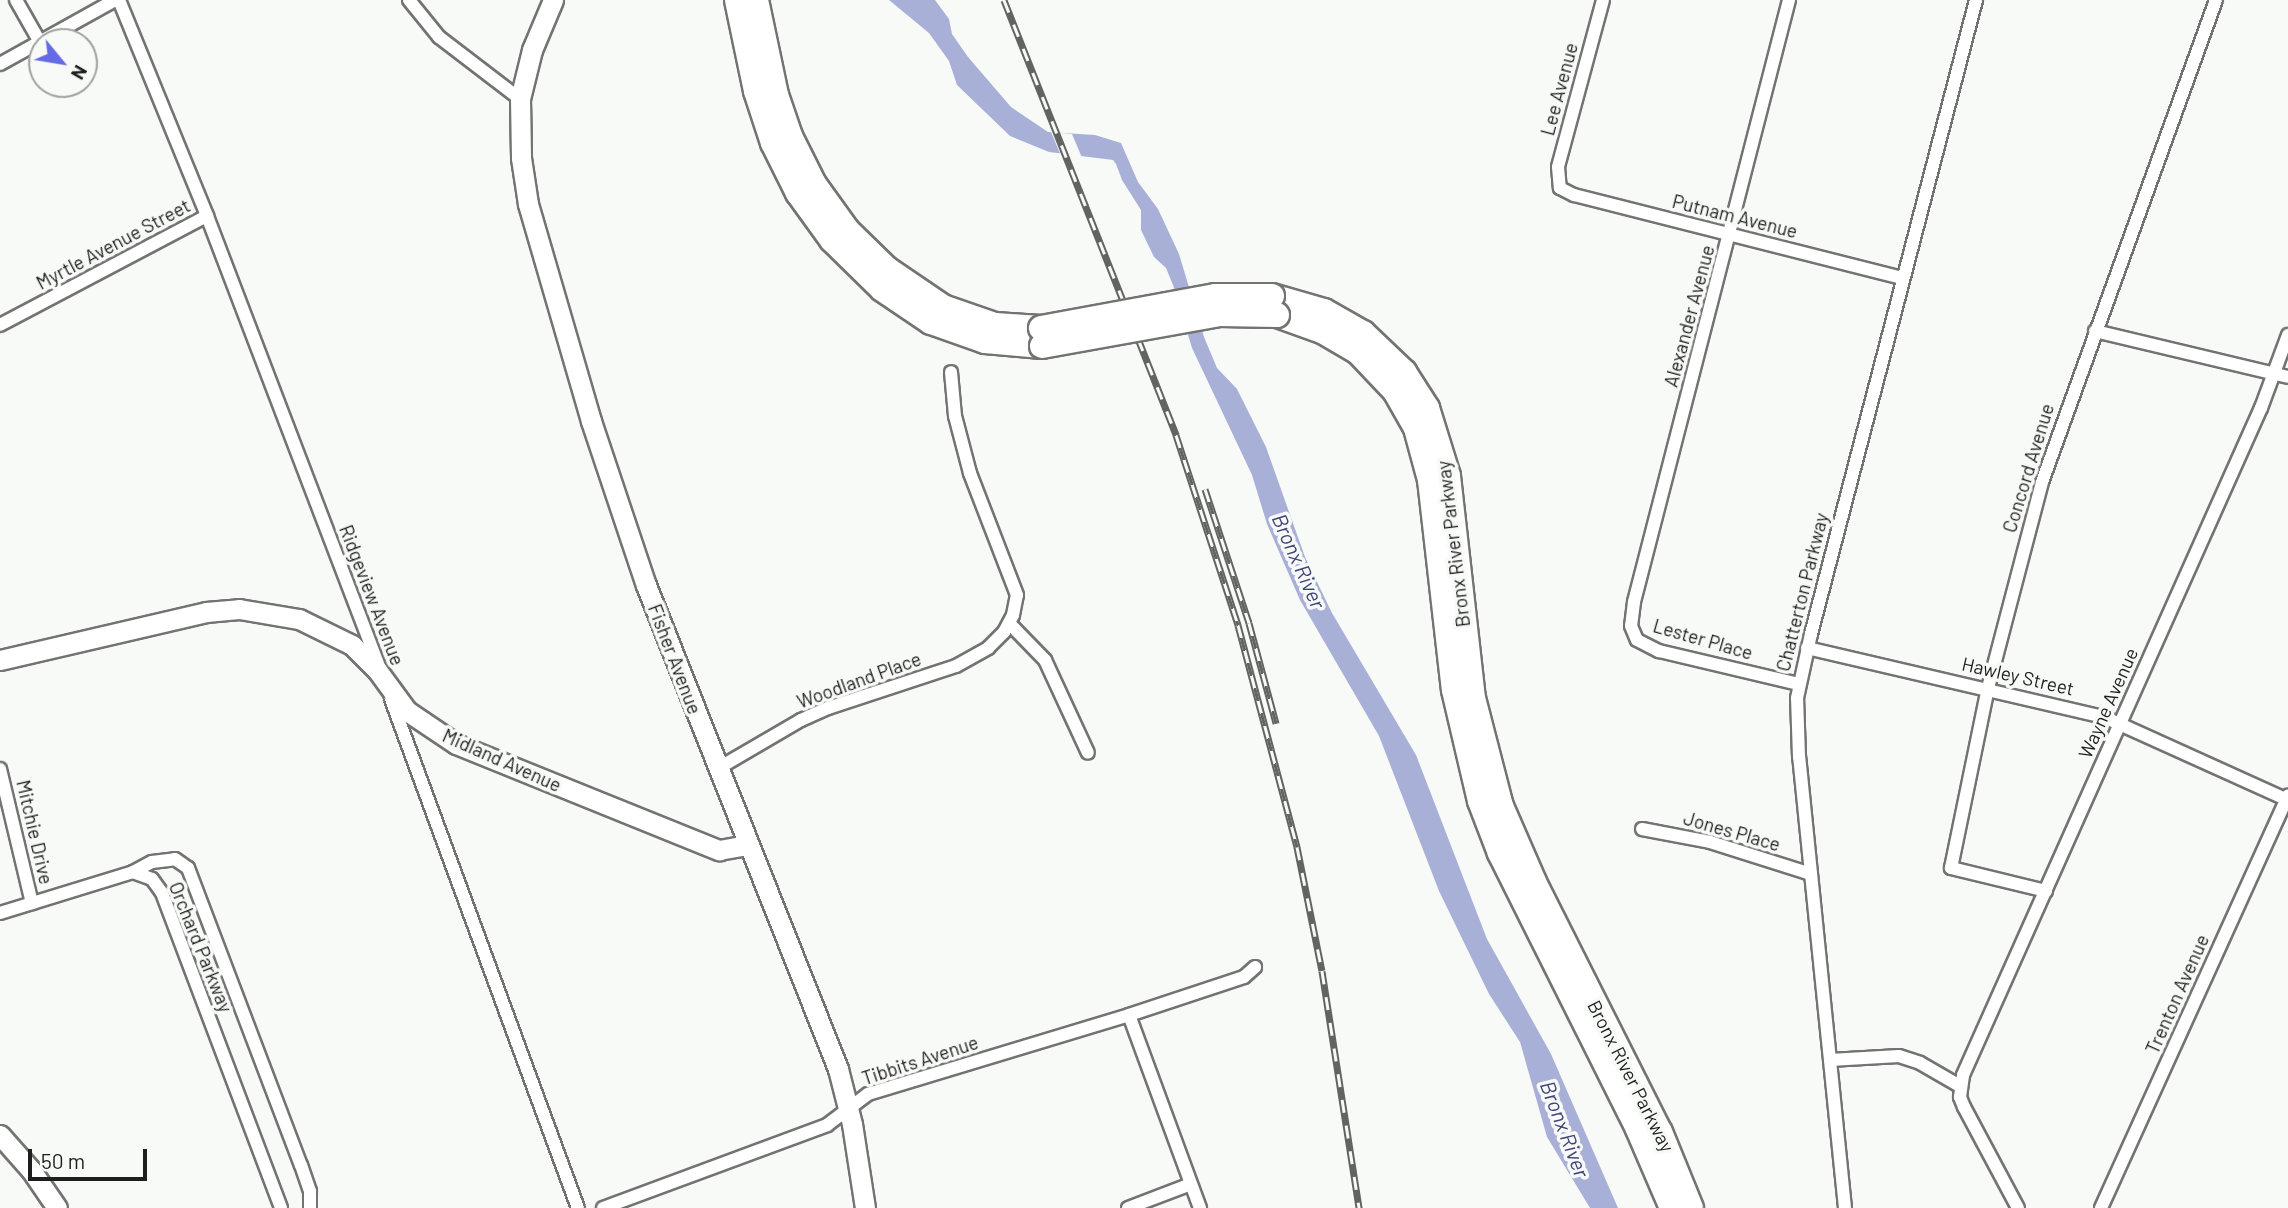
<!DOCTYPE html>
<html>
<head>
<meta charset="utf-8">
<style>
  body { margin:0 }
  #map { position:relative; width:2288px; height:1208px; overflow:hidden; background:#f8faf7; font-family:Barlow,sans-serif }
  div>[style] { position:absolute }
  .water>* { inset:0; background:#a9b0d8 }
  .pier>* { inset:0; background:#f8faf7 }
  .roads { filter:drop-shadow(2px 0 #737472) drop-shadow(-2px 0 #737472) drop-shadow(0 2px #737472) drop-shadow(0 -2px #737472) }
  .street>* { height:12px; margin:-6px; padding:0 6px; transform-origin:6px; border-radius:6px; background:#fff }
  .secondary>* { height:19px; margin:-9.5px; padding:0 9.5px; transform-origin:9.5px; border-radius:9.5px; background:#fff }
  .highway>* { height:24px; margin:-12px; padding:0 12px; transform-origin:12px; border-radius:12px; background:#fff }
  .rail>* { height:7px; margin-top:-3.5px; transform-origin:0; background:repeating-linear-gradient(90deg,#f8faf7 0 13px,#626462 0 26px); box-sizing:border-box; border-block:2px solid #626462 }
  .bridges { filter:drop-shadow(2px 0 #737472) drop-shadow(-2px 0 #737472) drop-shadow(0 2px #737472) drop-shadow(0 -2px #737472) }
  .highway-bridge>* { height:24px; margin:-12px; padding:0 12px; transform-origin:12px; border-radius:12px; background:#fff }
  span { translate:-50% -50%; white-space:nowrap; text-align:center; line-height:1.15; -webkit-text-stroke:7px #f8faf7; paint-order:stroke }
  .street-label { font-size:19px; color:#1d1e1d }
  .water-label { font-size:21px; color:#3e4378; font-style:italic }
  .north { position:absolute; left:28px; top:28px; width:70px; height:70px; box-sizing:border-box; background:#f8faf7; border:2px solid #a0a2a0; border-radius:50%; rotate:120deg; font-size:19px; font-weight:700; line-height:28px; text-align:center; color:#1d1e1d }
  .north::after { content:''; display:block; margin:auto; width:24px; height:32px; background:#656be4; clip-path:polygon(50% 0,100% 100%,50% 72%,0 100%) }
  .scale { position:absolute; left:28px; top:1149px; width:119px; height:32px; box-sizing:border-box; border:4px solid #1d1e1d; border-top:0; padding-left:9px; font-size:21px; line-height:24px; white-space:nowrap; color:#1d1e1d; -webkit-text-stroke:5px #f8faf7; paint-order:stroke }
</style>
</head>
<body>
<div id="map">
  <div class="water">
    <i style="clip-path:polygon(889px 0,935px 0,949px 19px,952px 34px,968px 57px,1011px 107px,1048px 132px,1095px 135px,1121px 143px,1138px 182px,1158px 209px,1179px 254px,1204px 337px,1217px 368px,1237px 389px,1266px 447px,1305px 557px,1332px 613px,1416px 755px,1487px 939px,1551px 1054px,1618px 1208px,1590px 1208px,1547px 1137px,1520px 1042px,1489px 994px,1439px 891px,1379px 736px,1300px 600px,1267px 524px,1252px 475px,1192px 348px,1173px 285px,1166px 268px,1154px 257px,1141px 230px,1141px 210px,1122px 180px,1116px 164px,1113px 160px,1049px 152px,1010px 136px,957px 85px,949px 61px,929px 33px)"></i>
  </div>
  <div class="pier">
    <i style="clip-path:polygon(1051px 132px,1072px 134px,1083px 160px,1062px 158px)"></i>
  </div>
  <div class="roads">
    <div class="street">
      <i style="left:16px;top:0;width:48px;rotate:60.3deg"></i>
      <i style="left:119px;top:0;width:233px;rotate:67.8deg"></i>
      <i style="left:207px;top:216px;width:485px;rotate:69.1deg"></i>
      <i style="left:409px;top:0;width:48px;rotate:51deg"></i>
      <i style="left:439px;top:37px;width:102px;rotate:37.4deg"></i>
      <i style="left:1603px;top:0;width:173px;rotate:105.1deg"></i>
      <i style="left:1558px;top:167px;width:21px;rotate:85deg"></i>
      <i style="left:1560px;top:188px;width:16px;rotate:27deg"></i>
      <i style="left:1574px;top:195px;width:339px;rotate:14.2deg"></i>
      <i style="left:1789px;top:0;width:622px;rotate:104.44deg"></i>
      <i style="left:1634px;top:602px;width:24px;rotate:97deg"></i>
      <i style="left:1631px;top:626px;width:15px;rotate:67deg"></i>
      <i style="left:1637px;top:640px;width:25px;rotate:27deg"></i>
      <i style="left:1659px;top:651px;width:144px;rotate:13.3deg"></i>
      <i style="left:0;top:64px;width:132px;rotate:-29.1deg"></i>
      <i style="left:0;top:325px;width:234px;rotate:-27.8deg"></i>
      <i style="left:2095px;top:331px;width:198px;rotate:13.4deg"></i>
      <i style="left:1009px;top:623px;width:52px;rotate:45.8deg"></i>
      <i style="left:1045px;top:660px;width:102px;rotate:65.2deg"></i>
      <i style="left:1807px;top:648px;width:305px;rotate:13.1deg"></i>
      <i style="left:2104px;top:717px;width:202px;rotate:24.3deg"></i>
      <i style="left:391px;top:699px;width:542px;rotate:69.83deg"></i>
      <i style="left:0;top:769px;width:138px;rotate:76.6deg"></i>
      <i style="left:717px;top:769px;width:97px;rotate:-30.3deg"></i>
      <i style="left:801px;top:720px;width:30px;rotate:-24deg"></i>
      <i style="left:828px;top:708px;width:135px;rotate:-18.2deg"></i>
      <i style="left:956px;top:666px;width:37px;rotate:-29deg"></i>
      <i style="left:988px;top:648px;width:23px;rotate:-45deg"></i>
      <i style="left:1004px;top:632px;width:19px;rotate:-62deg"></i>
      <i style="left:1013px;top:615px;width:20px;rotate:-79deg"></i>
      <i style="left:1017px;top:595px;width:131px;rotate:-111.1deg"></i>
      <i style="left:970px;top:473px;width:59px;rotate:-104.7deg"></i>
      <i style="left:955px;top:416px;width:44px;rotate:-95.2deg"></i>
      <i style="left:1642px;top:829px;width:69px;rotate:10.8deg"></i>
      <i style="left:1710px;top:842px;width:106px;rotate:17.6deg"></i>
      <i style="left:133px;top:872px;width:20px;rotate:20deg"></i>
      <i style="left:152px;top:879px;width:17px;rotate:54deg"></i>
      <i style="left:162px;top:893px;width:337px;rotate:69.3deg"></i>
      <i style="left:2046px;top:891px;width:98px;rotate:-166.4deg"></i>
      <i style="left:1951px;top:868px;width:184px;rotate:-78.4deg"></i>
      <i style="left:1988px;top:688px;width:213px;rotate:-75.3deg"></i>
      <i style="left:2042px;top:482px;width:512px;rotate:-70.15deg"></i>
      <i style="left:0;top:913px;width:139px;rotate:-17.1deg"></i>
      <i style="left:133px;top:872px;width:21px;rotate:-28deg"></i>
      <i style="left:152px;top:862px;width:23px;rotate:-7deg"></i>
      <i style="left:175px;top:859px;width:16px;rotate:35deg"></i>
      <i style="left:188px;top:868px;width:318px;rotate:69.2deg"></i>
      <i style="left:301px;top:1165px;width:28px;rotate:71deg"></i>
      <i style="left:310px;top:1191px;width:17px;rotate:90deg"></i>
      <i style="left:1129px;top:1015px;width:206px;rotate:69.8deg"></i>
      <i style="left:1830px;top:1060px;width:69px;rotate:-3.3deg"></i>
      <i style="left:1899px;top:1056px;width:22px;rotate:18deg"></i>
      <i style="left:1920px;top:1063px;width:46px;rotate:29.9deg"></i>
      <i style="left:603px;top:1208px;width:239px;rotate:-20.3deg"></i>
      <i style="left:827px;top:1125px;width:51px;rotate:-37.1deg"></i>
      <i style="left:868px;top:1094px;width:273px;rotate:-16.8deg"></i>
      <i style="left:1129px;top:1015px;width:121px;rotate:-18.3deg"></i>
      <i style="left:1244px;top:977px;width:15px;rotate:-42deg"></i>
      <i style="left:1128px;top:1208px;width:67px;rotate:-20.9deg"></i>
      <i style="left:1845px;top:1208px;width:453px;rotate:-95.8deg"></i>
      <i style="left:1799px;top:757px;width:59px;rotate:-91.9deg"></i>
      <i style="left:1797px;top:698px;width:66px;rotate:-77.7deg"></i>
      <i style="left:1811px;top:634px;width:655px;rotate:-75.41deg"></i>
      <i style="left:2018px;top:1208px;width:115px;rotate:-118.1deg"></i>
      <i style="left:1964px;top:1107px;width:11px;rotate:-112deg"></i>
      <i style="left:1960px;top:1097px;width:22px;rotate:-82deg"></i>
      <i style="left:1963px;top:1075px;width:731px;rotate:-65.93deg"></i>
      <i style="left:2261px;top:408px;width:78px;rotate:-69.7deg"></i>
      <i style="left:2101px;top:1208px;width:453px;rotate:-65.6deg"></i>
    </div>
    <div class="secondary">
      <i style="left:553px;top:0;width:54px;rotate:112.8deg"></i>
      <i style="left:532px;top:50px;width:50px;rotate:103.8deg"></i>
      <i style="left:520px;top:99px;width:59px;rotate:89deg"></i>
      <i style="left:521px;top:158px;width:47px;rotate:81.3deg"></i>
      <i style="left:528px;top:204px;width:226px;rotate:73.8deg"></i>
      <i style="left:591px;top:421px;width:173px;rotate:71.5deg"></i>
      <i style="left:646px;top:585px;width:521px;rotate:68.36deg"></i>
      <i style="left:838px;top:1069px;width:57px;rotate:75.7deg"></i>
      <i style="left:852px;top:1124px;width:85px;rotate:81.2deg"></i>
      <i style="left:0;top:660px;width:212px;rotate:-13.1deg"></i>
      <i style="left:206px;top:612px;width:33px;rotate:-5deg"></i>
      <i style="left:239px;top:609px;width:61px;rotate:9.5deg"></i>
      <i style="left:299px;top:619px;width:59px;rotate:26.1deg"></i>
      <i style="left:352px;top:645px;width:35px;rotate:45deg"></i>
      <i style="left:377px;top:670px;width:51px;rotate:53.8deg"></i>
      <i style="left:407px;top:711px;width:59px;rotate:34deg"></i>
      <i style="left:456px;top:744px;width:284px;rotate:22deg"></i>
      <i style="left:719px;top:850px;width:29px;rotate:-10deg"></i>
      <i style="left:0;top:1135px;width:47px;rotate:48.5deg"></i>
      <i style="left:31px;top:1170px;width:46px;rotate:55.6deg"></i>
    </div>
    <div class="highway">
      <i style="left:737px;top:0;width:93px;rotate:78.2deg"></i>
      <i style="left:756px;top:91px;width:55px;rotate:71.9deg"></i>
      <i style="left:773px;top:143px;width:56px;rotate:63.4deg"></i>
      <i style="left:798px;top:193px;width:58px;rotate:54.1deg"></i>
      <i style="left:832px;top:240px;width:70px;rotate:44.4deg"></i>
      <i style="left:882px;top:289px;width:59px;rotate:34deg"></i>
      <i style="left:931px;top:322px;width:57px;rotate:19.4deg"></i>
      <i style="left:985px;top:341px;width:57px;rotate:5deg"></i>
      <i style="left:756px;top:0;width:97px;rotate:78.1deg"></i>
      <i style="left:776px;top:95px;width:43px;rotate:71.1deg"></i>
      <i style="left:790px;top:136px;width:54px;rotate:63.4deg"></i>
      <i style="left:814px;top:184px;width:57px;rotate:54.3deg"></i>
      <i style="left:847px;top:230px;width:56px;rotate:44.3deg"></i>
      <i style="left:887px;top:269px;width:68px;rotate:34.2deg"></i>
      <i style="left:943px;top:307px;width:55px;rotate:19.1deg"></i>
      <i style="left:995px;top:325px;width:46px;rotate:3.7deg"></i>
      <i style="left:1272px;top:296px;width:54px;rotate:16.1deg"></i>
      <i style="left:1324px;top:311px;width:45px;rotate:29.4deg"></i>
      <i style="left:1363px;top:333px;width:57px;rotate:43.6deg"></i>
      <i style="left:1404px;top:372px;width:43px;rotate:57.4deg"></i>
      <i style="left:1427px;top:408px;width:71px;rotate:72.8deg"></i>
      <i style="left:1448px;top:476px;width:223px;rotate:83.6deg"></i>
      <i style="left:1473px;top:698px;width:112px;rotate:75.5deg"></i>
      <i style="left:1501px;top:806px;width:83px;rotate:66.5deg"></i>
      <i style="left:1534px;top:882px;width:280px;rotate:63.3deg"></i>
      <i style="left:1660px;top:1132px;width:82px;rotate:67.8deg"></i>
      <i style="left:1277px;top:315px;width:48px;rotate:19.6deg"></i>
      <i style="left:1322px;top:331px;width:42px;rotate:30.3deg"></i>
      <i style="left:1358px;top:352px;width:54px;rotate:46.5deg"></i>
      <i style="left:1395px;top:391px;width:43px;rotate:60.4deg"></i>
      <i style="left:1416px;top:428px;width:54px;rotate:74.9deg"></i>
      <i style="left:1430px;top:480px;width:211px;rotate:83.5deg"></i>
      <i style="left:1454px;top:690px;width:114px;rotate:76.8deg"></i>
      <i style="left:1480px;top:801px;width:56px;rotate:69deg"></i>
      <i style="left:1500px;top:853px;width:309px;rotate:63.4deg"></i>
      <i style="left:1638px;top:1129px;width:86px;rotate:66.7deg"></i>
    </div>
  </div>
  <div class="rail">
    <i style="left:1004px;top:0;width:468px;rotate:68.4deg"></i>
    <i style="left:1176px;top:435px;width:200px;rotate:71.9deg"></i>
    <i style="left:1238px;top:625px;width:230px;rotate:75.1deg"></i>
    <i style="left:1297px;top:847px;width:126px;rotate:78.6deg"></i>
    <i style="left:1322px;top:971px;width:240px;rotate:81.1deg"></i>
    <i style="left:1205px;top:489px;width:141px;rotate:71.8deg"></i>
    <i style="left:1249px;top:623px;width:104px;rotate:74.9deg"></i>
  </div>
  <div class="bridges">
    <div class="highway-bridge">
      <i style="left:1041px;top:328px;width:177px;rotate:-10.4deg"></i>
      <i style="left:1215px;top:296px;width:57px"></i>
      <i style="left:1042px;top:346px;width:181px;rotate:-10.2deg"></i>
      <i style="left:1220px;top:314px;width:57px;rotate:1deg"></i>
    </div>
  </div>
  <div class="street-label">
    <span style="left:1559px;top:89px;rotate:-75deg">Lee Avenue</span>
    <span style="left:1735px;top:216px;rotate:14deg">Putnam Avenue</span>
    <span style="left:113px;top:244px;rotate:-28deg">Myrtle Avenue Street</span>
    <span style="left:1689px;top:316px;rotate:-75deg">Alexander Avenue</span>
    <span style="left:2028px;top:468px;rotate:-73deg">Concord Avenue</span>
    <span style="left:1453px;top:544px;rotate:-97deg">Bronx River Parkway</span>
    <span style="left:1802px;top:592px;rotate:-76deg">Chatterton Parkway</span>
    <span style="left:372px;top:595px;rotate:69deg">Ridgeview Avenue</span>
    <span style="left:1703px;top:639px;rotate:16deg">Lester Place</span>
    <span style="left:675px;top:659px;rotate:69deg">Fisher Avenue</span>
    <span style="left:2018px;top:676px;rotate:13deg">Hawley Street</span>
    <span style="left:859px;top:680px;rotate:-20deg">Woodland Place</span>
    <span style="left:2108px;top:703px;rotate:-66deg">Wayne Avenue</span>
    <span style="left:502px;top:760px;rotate:24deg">Midland Avenue</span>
    <span style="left:1732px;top:831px;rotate:16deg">Jones Place</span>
    <span style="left:35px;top:832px;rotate:77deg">Mitchie Drive</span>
    <span style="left:201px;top:947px;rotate:68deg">Orchard Parkway</span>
    <span style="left:2177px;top:994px;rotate:-66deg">Trenton Avenue</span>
    <span style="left:920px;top:1060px;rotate:-18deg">Tibbits Avenue</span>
    <span style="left:1631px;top:1076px;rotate:63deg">Bronx River Parkway</span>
  </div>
  <div class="water-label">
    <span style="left:1299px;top:561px;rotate:66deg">Bronx River</span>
    <span style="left:1565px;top:1129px;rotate:69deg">Bronx River</span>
  </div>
  <div class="north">N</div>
  <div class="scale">50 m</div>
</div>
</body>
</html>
